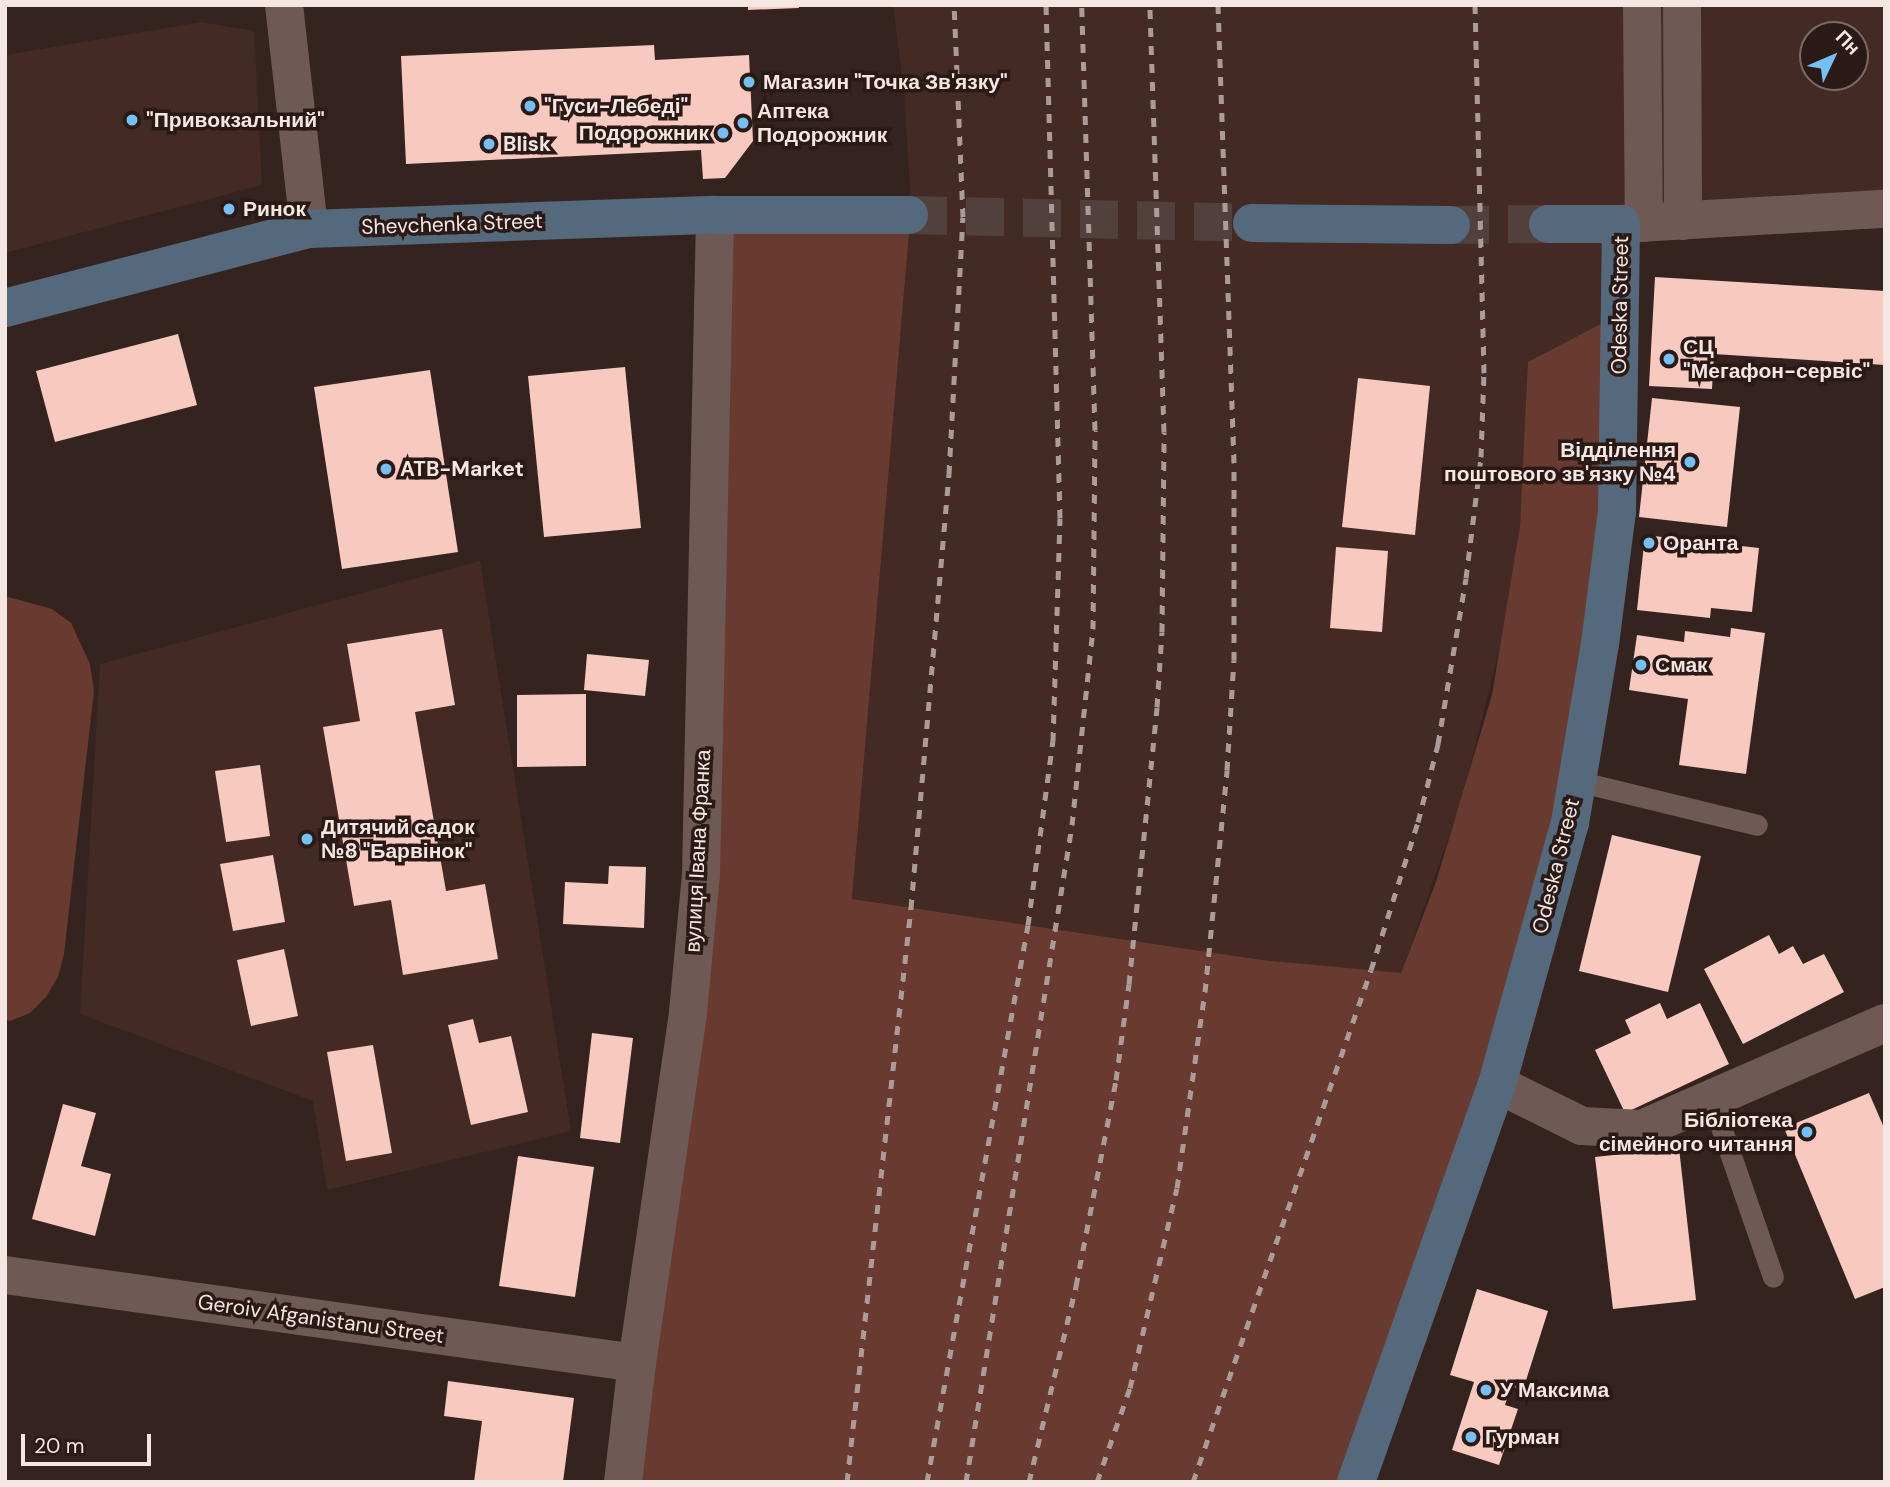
<!DOCTYPE html>
<html>
<head>
<meta charset="utf-8">
<style>
  body { margin:0 }
  #map { position:relative; width:1890px; height:1487px; overflow:hidden; background:#35231f; font-family:"DM Sans",sans-serif }
  div>[style] { position:absolute }
  .built>* { inset:0; background:#432a25 }
  .green>* { inset:0; background:#693a30 }
  .building>* { inset:0; background:#f8c9bf }
  .secondary-tunnel>* { height:38px; margin-top:-19px; transform-origin:0; background:repeating-linear-gradient(90deg,#52403c 0 38px,transparent 0 57px) }
  .service>* { height:21px; margin:-10.5px; padding:0 10.5px; transform-origin:10.5px; border-radius:10.5px; background:#6f5955 }
  .minor>* { height:38px; margin:-19px; padding:0 19px; transform-origin:19px; border-radius:19px; background:#6f5955 }
  .tertiary>* { height:38px; margin:-19px; padding:0 19px; transform-origin:19px; border-radius:19px; background:#6f5955 }
  .secondary>* { height:38px; margin:-19px; padding:0 19px; transform-origin:19px; border-radius:19px; background:#546a7c }
  .rail>* { height:5px; margin-top:-2.5px; transform-origin:0; background:repeating-linear-gradient(90deg,#ab9c99 0 9px,transparent 0 18px) }
  .dots>* { width:19px; height:19px; translate:-50% -50%; box-sizing:border-box; border:4px solid #2b1915; border-radius:50% }
  span { translate:-50% -50%; white-space:nowrap; text-align:center; line-height:1.15; -webkit-text-stroke:7px #2b1915; paint-order:stroke }
  .poi-label { font-size:21px; color:#f3e6e3; font-weight:700 }
  .left { translate:0 -50%; text-align:left }
  .right { translate:-100% -50%; text-align:right }
  .street-label { font-size:21px; color:#f3e6e3 }
  .frame { position:absolute; inset:0; border:7px solid #f3e6e3; pointer-events:none }
  .north { position:absolute; left:1799px; top:21px; width:70px; height:70px; box-sizing:border-box; background:#2b1915; border:2px solid #7b6b67; border-radius:50%; rotate:46deg; font-size:19px; font-weight:700; line-height:28px; text-align:center; color:#f3e6e3 }
  .north::after { content:''; display:block; margin:auto; width:24px; height:32px; background:#74c0f6; clip-path:polygon(50% 0,100% 100%,50% 72%,0 100%) }
  .scale { position:absolute; left:21px; top:1434px; width:130px; height:32px; box-sizing:border-box; border:4px solid #f3e6e3; border-top:0; padding-left:9px; font-size:21px; line-height:24px; white-space:nowrap; color:#f3e6e3; -webkit-text-stroke:5px #2b1915; paint-order:stroke }
</style>
</head>
<body>
<div id="map">
  <div class="built">
    <i style="clip-path:polygon(evenodd,893px 5px,1885px 5px,1885px 209px,1644px 223px,1620px 314px,1526px 450px,1520px 526px,1508px 614px,1463px 795px,1401px 974px,1262px 960px,852px 899px,909px 234px,910px 189px,904px 91px,893px 5px,1813px 35px,1855px 35px,1855px 77px,1813px 77px,1813px 35px)"></i>
    <i style="clip-path:polygon(201px 22px,254px 31px,262px 185px,5px 253px,5px 55px)"></i>
    <i style="clip-path:polygon(480px 561px,571px 1131px,327px 1190px,313px 1101px,80px 1014px,100px 664px)"></i>
  </div>
  <div class="green">
    <i style="clip-path:polygon(715px 215px,909px 234px,852px 899px,1262px 960px,1401px 973px,1436px 882px,1492px 695px,1520px 526px,1528px 362px,1620px 314px,1570px 823px,1356px 1482px,623px 1482px,688px 1012px)"></i>
    <i style="clip-path:polygon(5px 596px,52px 609px,71px 623px,90px 664px,94px 691px,64px 954px,58px 977px,46px 997px,30px 1013px,10px 1021px,5px 1020px)"></i>
  </div>
  <div class="building">
    <i style="clip-path:polygon(748px 5px,799px 5px,799px 8px,748px 10px)"></i>
    <i style="clip-path:polygon(654px 45px,655px 60px,749px 55px,753px 141px,725px 178px,703px 179px,701px 150px,406px 164px,401px 56px)"></i>
    <i style="clip-path:polygon(1655px 277px,1885px 291px,1885px 365px,1714px 354px,1712px 389px,1649px 386px)"></i>
    <i style="clip-path:polygon(178px 334px,197px 405px,55px 442px,36px 371px)"></i>
    <i style="clip-path:polygon(625px 367px,641px 528px,544px 537px,528px 376px)"></i>
    <i style="clip-path:polygon(430px 370px,458px 552px,342px 569px,314px 387px)"></i>
    <i style="clip-path:polygon(1358px 378px,1430px 386px,1415px 535px,1342px 527px)"></i>
    <i style="clip-path:polygon(1652px 398px,1740px 407px,1727px 527px,1639px 517px)"></i>
    <i style="clip-path:polygon(1645px 535px,1759px 548px,1752px 612px,1711px 608px,1710px 618px,1637px 610px)"></i>
    <i style="clip-path:polygon(1336px 547px,1388px 551px,1382px 632px,1330px 628px)"></i>
    <i style="clip-path:polygon(1731px 628px,1765px 633px,1746px 774px,1679px 765px,1688px 699px,1629px 690px,1637px 635px,1684px 642px,1685px 631px,1730px 637px)"></i>
    <i style="clip-path:polygon(442px 629px,455px 705px,415px 712px,446px 891px,485px 884px,498px 959px,403px 975px,391px 900px,354px 906px,323px 727px,360px 721px,347px 644px)"></i>
    <i style="clip-path:polygon(587px 654px,649px 660px,645px 696px,584px 690px)"></i>
    <i style="clip-path:polygon(586px 694px,586px 766px,517px 767px,517px 695px)"></i>
    <i style="clip-path:polygon(260px 765px,270px 836px,226px 842px,215px 771px)"></i>
    <i style="clip-path:polygon(1612px 835px,1701px 856px,1668px 992px,1579px 971px)"></i>
    <i style="clip-path:polygon(273px 855px,285px 922px,233px 931px,220px 864px)"></i>
    <i style="clip-path:polygon(609px 866px,646px 867px,644px 928px,563px 924px,565px 882px,608px 884px)"></i>
    <i style="clip-path:polygon(1769px 935px,1779px 954px,1793px 946px,1803px 964px,1824px 954px,1844px 992px,1743px 1044px,1704px 969px)"></i>
    <i style="clip-path:polygon(284px 949px,298px 1016px,251px 1026px,237px 960px)"></i>
    <i style="clip-path:polygon(1660px 1003px,1667px 1019px,1700px 1003px,1729px 1064px,1625px 1113px,1595px 1050px,1631px 1033px,1625px 1020px)"></i>
    <i style="clip-path:polygon(473px 1019px,479px 1043px,511px 1036px,528px 1112px,471px 1125px,448px 1025px)"></i>
    <i style="clip-path:polygon(592px 1033px,633px 1038px,620px 1143px,580px 1138px)"></i>
    <i style="clip-path:polygon(373px 1045px,392px 1153px,346px 1161px,327px 1052px)"></i>
    <i style="clip-path:polygon(1869px 1093px,1885px 1130px,1885px 1287px,1855px 1299px,1784px 1128px)"></i>
    <i style="clip-path:polygon(63px 1104px,96px 1113px,81px 1166px,111px 1174px,95px 1236px,32px 1219px)"></i>
    <i style="clip-path:polygon(1679px 1148px,1696px 1300px,1613px 1309px,1595px 1157px)"></i>
    <i style="clip-path:polygon(518px 1156px,594px 1167px,575px 1297px,499px 1286px)"></i>
    <i style="clip-path:polygon(1477px 1289px,1548px 1311px,1523px 1390px,1511px 1386px,1505px 1405px,1518px 1409px,1499px 1465px,1452px 1450px,1474px 1382px,1450px 1375px)"></i>
    <i style="clip-path:polygon(448px 1381px,574px 1398px,563px 1482px,474px 1482px,482px 1421px,444px 1416px)"></i>
  </div>
  <div class="secondary-tunnel">
    <i style="left:909px;top:215px;width:343px;rotate:1.3deg"></i>
    <i style="left:1451px;top:225px;width:97px;rotate:-0.6deg"></i>
  </div>
  <div class="service">
    <i style="left:1577px;top:781px;width:185px;rotate:13.7deg"></i>
    <i style="left:1711px;top:1098px;width:189px;rotate:70.9deg"></i>
  </div>
  <div class="minor">
    <i style="left:284px;top:5px;width:225px;rotate:83.6deg"></i>
    <i style="left:1642px;top:5px;width:218px;rotate:89.5deg"></i>
    <i style="left:1682px;top:5px;width:216px;rotate:89.7deg"></i>
    <i style="left:1497px;top:1084px;width:95px;rotate:26.3deg"></i>
    <i style="left:1582px;top:1126px;width:60px;rotate:2.9deg"></i>
    <i style="left:1642px;top:1129px;width:265px;rotate:-23.6deg"></i>
    <i style="left:5px;top:1275px;width:638px;rotate:7.93deg"></i>
    <i style="left:623px;top:1482px;width:120px;rotate:-83.3deg"></i>
    <i style="left:637px;top:1363px;width:355px;rotate:-81.7deg"></i>
    <i style="left:688px;top:1012px;width:139px;rotate:-84.6deg"></i>
    <i style="left:701px;top:874px;width:659px;rotate:-88.78deg"></i>
  </div>
  <div class="tertiary">
    <i style="left:1621px;top:224px;width:264px;rotate:-3.3deg"></i>
  </div>
  <div class="secondary">
    <i style="left:1252px;top:223px;width:199px;rotate:0.6deg"></i>
    <i style="left:5px;top:308px;width:314px;rotate:-14.6deg"></i>
    <i style="left:309px;top:229px;width:406px;rotate:-2deg"></i>
    <i style="left:715px;top:215px;width:194px"></i>
    <i style="left:1356px;top:1482px;width:422px;rotate:-70.5deg"></i>
    <i style="left:1497px;top:1084px;width:271px;rotate:-74.4deg"></i>
    <i style="left:1570px;top:823px;width:181px;rotate:-80.5deg"></i>
    <i style="left:1600px;top:644px;width:133px;rotate:-82.7deg"></i>
    <i style="left:1617px;top:512px;width:288px;rotate:-89.2deg"></i>
    <i style="left:1621px;top:224px;width:73px;rotate:180deg"></i>
  </div>
  <div class="rail">
    <i style="left:847px;top:1482px;width:578px;rotate:-83.64deg"></i>
    <i style="left:911px;top:908px;width:436px;rotate:-85deg"></i>
    <i style="left:949px;top:474px;width:257px;rotate:-86.9deg"></i>
    <i style="left:963px;top:217px;width:212px;rotate:-92.4deg"></i>
    <i style="left:927px;top:1482px;width:566px;rotate:-79.72deg"></i>
    <i style="left:1028px;top:925px;width:186px;rotate:-82.3deg"></i>
    <i style="left:1053px;top:741px;width:223px;rotate:-88.2deg"></i>
    <i style="left:1060px;top:518px;width:513px;rotate:-91.56deg"></i>
    <i style="left:966px;top:1482px;width:665px;rotate:-80.83deg"></i>
    <i style="left:1072px;top:825px;width:197px;rotate:-83.9deg"></i>
    <i style="left:1093px;top:629px;width:199px;rotate:-89.4deg"></i>
    <i style="left:1095px;top:430px;width:425px;rotate:-91.8deg"></i>
    <i style="left:1029px;top:1482px;width:202px;rotate:-76.5deg"></i>
    <i style="left:1076px;top:1286px;width:210px;rotate:-79deg"></i>
    <i style="left:1116px;top:1080px;width:97px;rotate:-82.3deg"></i>
    <i style="left:1129px;top:984px;width:278px;rotate:-84.2deg"></i>
    <i style="left:1157px;top:707px;width:75px;rotate:-86.2deg"></i>
    <i style="left:1162px;top:632px;width:200px;rotate:-89.4deg"></i>
    <i style="left:1164px;top:432px;width:427px;rotate:-91.9deg"></i>
    <i style="left:1097px;top:1482px;width:100px;rotate:-70.7deg"></i>
    <i style="left:1130px;top:1388px;width:205px;rotate:-76.8deg"></i>
    <i style="left:1177px;top:1188px;width:198px;rotate:-81.9deg"></i>
    <i style="left:1205px;top:992px;width:223px;rotate:-84.3deg"></i>
    <i style="left:1227px;top:770px;width:110px;rotate:-86.4deg"></i>
    <i style="left:1234px;top:660px;width:197px;rotate:-90deg"></i>
    <i style="left:1234px;top:463px;width:458px;rotate:-92deg"></i>
    <i style="left:1193px;top:1482px;width:542px;rotate:-70.83deg"></i>
    <i style="left:1371px;top:970px;width:155px;rotate:-72.4deg"></i>
    <i style="left:1418px;top:822px;width:81px;rotate:-75.6deg"></i>
    <i style="left:1438px;top:744px;width:168px;rotate:-80.4deg"></i>
    <i style="left:1466px;top:578px;width:122px;rotate:-82.9deg"></i>
    <i style="left:1481px;top:457px;width:84px;rotate:-88deg"></i>
    <i style="left:1484px;top:373px;width:368px;rotate:-91.4deg"></i>
  </div>
  <div class="dots">
    <i style="left:749px;top:82px;background:#74c0f6"></i>
    <i style="left:530px;top:106px;background:#74c0f6"></i>
    <i style="left:132px;top:120px;background:#74c0f6"></i>
    <i style="left:743px;top:123px;background:#74c0f6"></i>
    <i style="left:723px;top:133px;background:#74c0f6"></i>
    <i style="left:489px;top:144px;background:#74c0f6"></i>
    <i style="left:229px;top:209px;background:#74c0f6"></i>
    <i style="left:1669px;top:359px;background:#74c0f6"></i>
    <i style="left:1690px;top:462px;background:#74c0f6"></i>
    <i style="left:386px;top:469px;background:#74c0f6"></i>
    <i style="left:1649px;top:543px;background:#74c0f6"></i>
    <i style="left:1641px;top:665px;background:#74c0f6"></i>
    <i style="left:307px;top:839px;background:#74c0f6"></i>
    <i style="left:1807px;top:1132px;background:#74c0f6"></i>
    <i style="left:1486px;top:1390px;background:#74c0f6"></i>
    <i style="left:1471px;top:1437px;background:#74c0f6"></i>
  </div>
  <div class="poi-label">
    <span class="left" style="left:763px;top:82px">Магазин "Точка Зв'язку"</span>
    <span class="left" style="left:544px;top:106px">"Гуси-Лебеді"</span>
    <span class="left" style="left:757px;top:123px">Аптека<br>Подорожник</span>
    <span class="left" style="left:146px;top:120px">"Привокзальний"</span>
    <span class="right" style="left:709px;top:133px">Подорожник</span>
    <span class="left" style="left:503px;top:144px">Blisk</span>
    <span class="left" style="left:243px;top:209px">Ринок</span>
    <span class="left" style="left:1683px;top:359px">СЦ<br>"Мегафон-сервіс"</span>
    <span class="right" style="left:1676px;top:462px">Відділення<br>поштового зв'язку №4</span>
    <span class="left" style="left:400px;top:469px">ATB-Market</span>
    <span class="left" style="left:1663px;top:543px">Оранта</span>
    <span class="left" style="left:1655px;top:665px">Смак</span>
    <span class="left" style="left:321px;top:839px">Дитячий садок<br>№8 "Барвінок"</span>
    <span class="right" style="left:1793px;top:1132px">Бібліотека<br>сімейного читання</span>
    <span class="left" style="left:1500px;top:1390px">У Максима</span>
    <span class="left" style="left:1485px;top:1437px">Гурман</span>
  </div>
  <div class="street-label">
    <span style="left:452px;top:224px;rotate:-2deg">Shevchenka Street</span>
    <span style="left:1620px;top:305px;rotate:-89deg">Odeska Street</span>
    <span style="left:698px;top:851px;rotate:-87deg">вулиця Івана Франка</span>
    <span style="left:1556px;top:866px;rotate:-76deg">Odeska Street</span>
    <span style="left:321px;top:1319px;rotate:8deg">Geroiv Afganistanu Street</span>
  </div>
  <div class="frame"></div>
  <div class="north">Пн</div>
  <div class="scale">20 m</div>
</div>
</body>
</html>
